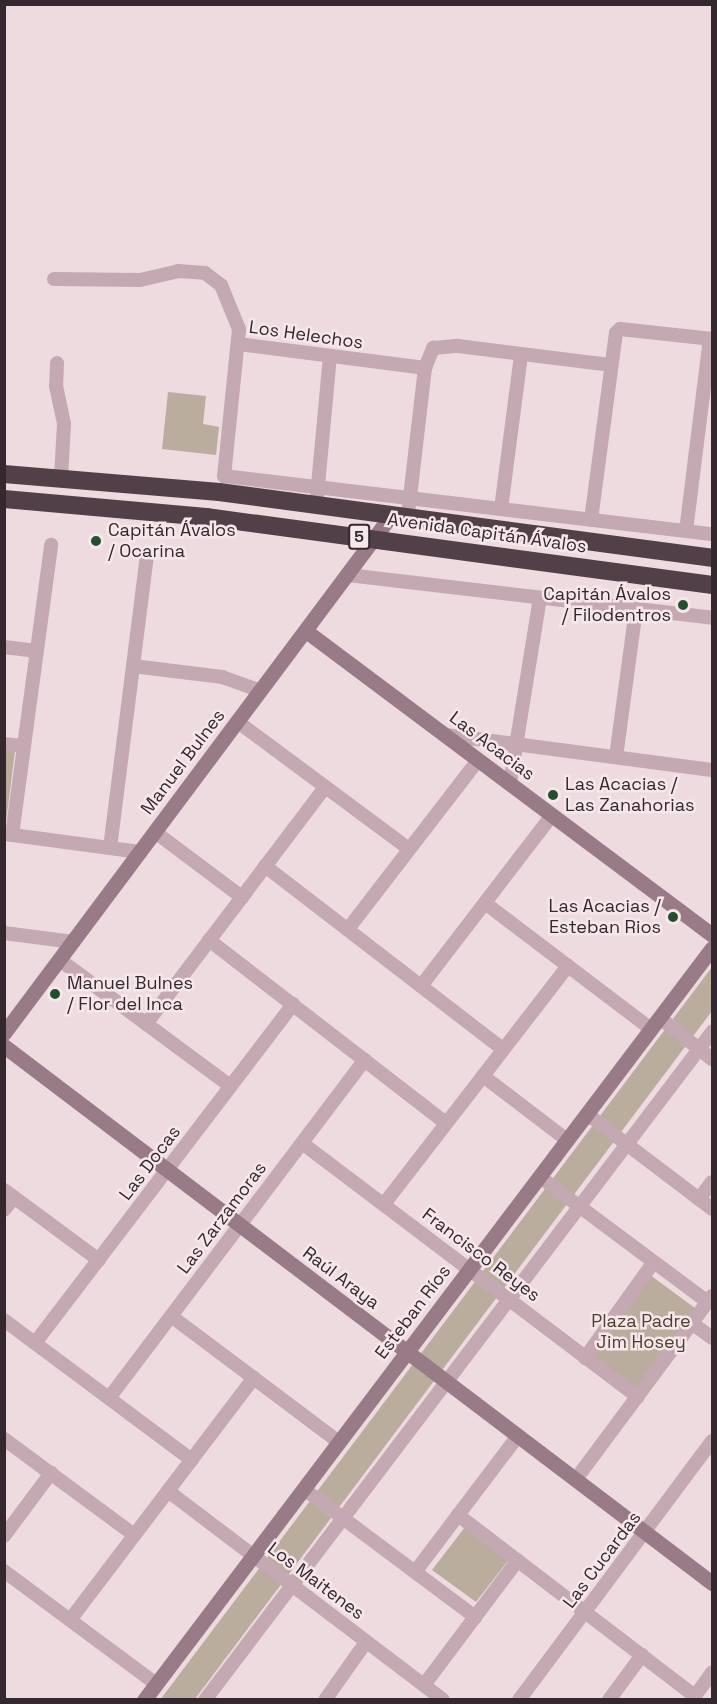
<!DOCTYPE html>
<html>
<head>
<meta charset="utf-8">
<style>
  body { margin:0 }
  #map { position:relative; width:717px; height:1704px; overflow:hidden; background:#eedbe0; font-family:"Space Grotesk",sans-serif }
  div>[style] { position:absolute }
  .green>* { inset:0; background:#bbad9d }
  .street>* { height:14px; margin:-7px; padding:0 7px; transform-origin:7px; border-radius:7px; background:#c4a9b2 }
  .secondary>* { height:15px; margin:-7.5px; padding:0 7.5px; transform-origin:7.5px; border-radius:7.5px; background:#987b87 }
  .highway>* { height:18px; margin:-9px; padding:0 9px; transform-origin:9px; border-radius:9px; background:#524049 }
  .dots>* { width:16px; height:16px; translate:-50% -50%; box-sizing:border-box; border:3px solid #f6e7eb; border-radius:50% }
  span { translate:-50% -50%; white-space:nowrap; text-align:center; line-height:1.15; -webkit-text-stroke:5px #f6e7eb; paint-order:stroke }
  .shield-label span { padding:2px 4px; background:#f6e7eb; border:2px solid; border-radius:4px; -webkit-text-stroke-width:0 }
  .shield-label { font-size:16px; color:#33282d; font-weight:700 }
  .street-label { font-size:18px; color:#33282d }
  .poi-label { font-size:18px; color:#33282d }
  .left { translate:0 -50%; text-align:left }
  .right { translate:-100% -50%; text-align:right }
  .park-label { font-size:18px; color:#4e402f }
  .frame { position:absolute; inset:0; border:6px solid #33282d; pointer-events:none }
</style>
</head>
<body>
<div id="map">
  <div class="green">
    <i style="clip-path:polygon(168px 392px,206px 396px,203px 424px,219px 427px,216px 455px,162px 449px)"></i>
    <i style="clip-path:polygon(5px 750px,15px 751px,5px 830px)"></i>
    <i style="clip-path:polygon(712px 967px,712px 1011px,195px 1699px,160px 1700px)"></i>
    <i style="clip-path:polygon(646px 1272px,699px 1311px,636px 1394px,584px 1355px)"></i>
    <i style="clip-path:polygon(465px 1527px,510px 1558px,476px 1602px,432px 1570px)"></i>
  </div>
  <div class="street">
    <i style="left:54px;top:279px;width:86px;rotate:0.7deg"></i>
    <i style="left:140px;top:280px;width:39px;rotate:-13deg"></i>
    <i style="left:178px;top:271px;width:27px;rotate:4deg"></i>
    <i style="left:205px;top:273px;width:20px;rotate:37deg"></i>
    <i style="left:221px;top:285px;width:48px;rotate:67.8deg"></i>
    <i style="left:239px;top:329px;width:148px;rotate:95.8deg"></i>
    <i style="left:224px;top:476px;width:491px;rotate:6.8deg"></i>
    <i style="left:238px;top:344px;width:189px;rotate:7.3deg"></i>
    <i style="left:57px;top:363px;width:23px;rotate:92deg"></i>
    <i style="left:56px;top:386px;width:39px;rotate:78deg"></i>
    <i style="left:64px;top:424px;width:54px;rotate:93.2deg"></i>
    <i style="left:317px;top:496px;width:140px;rotate:-84.7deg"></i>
    <i style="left:409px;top:506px;width:139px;rotate:-83.4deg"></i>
    <i style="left:425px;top:368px;width:22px;rotate:-68deg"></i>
    <i style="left:433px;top:348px;width:25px;rotate:-5deg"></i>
    <i style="left:458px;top:346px;width:153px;rotate:7.1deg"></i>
    <i style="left:501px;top:509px;width:156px;rotate:-82.6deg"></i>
    <i style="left:591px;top:520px;width:189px;rotate:-82.4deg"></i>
    <i style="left:616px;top:333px;width:6px;rotate:-45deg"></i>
    <i style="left:620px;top:329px;width:93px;rotate:6.2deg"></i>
    <i style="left:686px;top:531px;width:193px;rotate:-82.9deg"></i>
    <i style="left:348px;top:575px;width:367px;rotate:6.7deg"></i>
    <i style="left:4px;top:647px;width:33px;rotate:7deg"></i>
    <i style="left:133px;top:666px;width:90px;rotate:7deg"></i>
    <i style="left:222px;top:677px;width:41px;rotate:19.7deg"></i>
    <i style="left:238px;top:722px;width:213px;rotate:36.6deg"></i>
    <i style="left:446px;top:735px;width:268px;rotate:7.5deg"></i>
    <i style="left:4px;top:744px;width:20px;rotate:6deg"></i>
    <i style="left:616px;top:757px;width:149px;rotate:-82.3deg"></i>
    <i style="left:510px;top:783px;width:187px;rotate:-80.8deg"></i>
    <i style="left:155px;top:832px;width:109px;rotate:36.8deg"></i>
    <i style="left:5px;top:834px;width:136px;rotate:7.6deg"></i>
    <i style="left:12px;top:835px;width:293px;rotate:-82.3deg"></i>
    <i style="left:110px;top:848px;width:294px;rotate:-82.8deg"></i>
    <i style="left:265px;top:866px;width:300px;rotate:37.6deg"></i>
    <i style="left:485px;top:903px;width:208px;rotate:37.2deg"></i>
    <i style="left:348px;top:929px;width:213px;rotate:-52.4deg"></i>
    <i style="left:4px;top:933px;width:70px;rotate:7.4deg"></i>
    <i style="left:209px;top:940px;width:299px;rotate:37.7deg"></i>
    <i style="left:60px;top:960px;width:212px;rotate:36.5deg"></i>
    <i style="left:421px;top:986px;width:215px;rotate:-52.5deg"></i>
    <i style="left:660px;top:1018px;width:66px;rotate:38.3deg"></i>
    <i style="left:146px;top:1024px;width:297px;rotate:-52.9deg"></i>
    <i style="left:483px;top:1076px;width:106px;rotate:37.3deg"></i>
    <i style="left:587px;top:1114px;width:157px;rotate:37.2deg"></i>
    <i style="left:302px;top:1143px;width:421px;rotate:37.1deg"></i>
    <i style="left:540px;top:1177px;width:209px;rotate:36.7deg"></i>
    <i style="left:4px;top:1190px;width:118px;rotate:36.4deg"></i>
    <i style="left:699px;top:1199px;width:21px;rotate:-53deg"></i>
    <i style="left:384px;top:1204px;width:301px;rotate:-52.3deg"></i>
    <i style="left:4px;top:1210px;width:16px;rotate:-52deg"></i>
    <i style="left:171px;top:1316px;width:210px;rotate:36.9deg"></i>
    <i style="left:4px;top:1320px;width:234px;rotate:36.7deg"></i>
    <i style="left:693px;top:1324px;width:24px;rotate:36deg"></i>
    <i style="left:35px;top:1343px;width:426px;rotate:-52.7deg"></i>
    <i style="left:585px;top:1358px;width:117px;rotate:-54.4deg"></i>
    <i style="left:109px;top:1398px;width:424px;rotate:-52.9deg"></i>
    <i style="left:4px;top:1439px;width:162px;rotate:36.4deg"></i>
    <i style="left:576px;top:1479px;width:228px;rotate:-53.4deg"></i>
    <i style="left:304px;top:1489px;width:214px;rotate:36.8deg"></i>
    <i style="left:168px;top:1491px;width:345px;rotate:37.2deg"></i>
    <i style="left:458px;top:1515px;width:298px;rotate:37.4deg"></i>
    <i style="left:4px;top:1536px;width:79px;rotate:-53.3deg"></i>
    <i style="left:4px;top:1571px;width:189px;rotate:36.6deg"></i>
    <i style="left:415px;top:1572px;width:171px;rotate:-52.9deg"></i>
    <i style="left:70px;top:1620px;width:304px;rotate:-52.8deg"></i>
    <i style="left:424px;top:1685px;width:156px;rotate:-53.1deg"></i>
    <i style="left:205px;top:1700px;width:839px;rotate:-52.8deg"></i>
    <i style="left:325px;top:1700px;width:71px;rotate:-54.7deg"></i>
    <i style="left:519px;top:1700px;width:323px;rotate:-53.3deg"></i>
    <i style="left:609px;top:1700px;width:56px;rotate:-53.7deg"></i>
    <i style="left:692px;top:1700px;width:34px;rotate:-54deg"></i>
  </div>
  <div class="secondary">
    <i style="left:306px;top:631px;width:507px;rotate:36.82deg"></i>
    <i style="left:4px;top:1033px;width:648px;rotate:-53.22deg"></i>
    <i style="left:4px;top:1046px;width:889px;rotate:37.18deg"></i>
    <i style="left:144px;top:1700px;width:942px;rotate:-52.94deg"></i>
  </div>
  <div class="highway">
    <i style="left:4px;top:474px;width:216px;rotate:4.8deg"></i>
    <i style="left:219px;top:492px;width:497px;rotate:7.6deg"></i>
    <i style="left:4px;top:499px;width:203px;rotate:5.1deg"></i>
    <i style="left:206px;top:517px;width:511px;rotate:7.65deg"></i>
  </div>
  <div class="dots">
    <i style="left:96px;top:541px;background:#234f2e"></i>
    <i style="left:683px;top:605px;background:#234f2e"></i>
    <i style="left:553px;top:795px;background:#234f2e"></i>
    <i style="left:673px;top:917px;background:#234f2e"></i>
    <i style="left:55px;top:994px;background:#234f2e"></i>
  </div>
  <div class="shield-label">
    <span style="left:359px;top:537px">5</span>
  </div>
  <div class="street-label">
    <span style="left:306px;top:335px;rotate:8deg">Los Helechos</span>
    <span style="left:487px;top:533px;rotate:8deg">Avenida Capitán Ávalos</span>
    <span style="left:492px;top:746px;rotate:37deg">Las Acacias</span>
    <span style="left:183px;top:762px;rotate:-53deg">Manuel Bulnes</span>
    <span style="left:150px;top:1163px;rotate:-53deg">Las Docas</span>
    <span style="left:222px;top:1218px;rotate:-53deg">Las Zarzamoras</span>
    <span style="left:481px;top:1255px;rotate:37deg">Francisco Reyes</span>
    <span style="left:341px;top:1278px;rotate:37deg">Raúl Araya</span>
    <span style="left:413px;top:1312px;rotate:-53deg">Esteban Ríos</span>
    <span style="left:602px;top:1560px;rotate:-53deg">Las Cucardas</span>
    <span style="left:316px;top:1581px;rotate:37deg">Los Maitenes</span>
  </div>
  <div class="poi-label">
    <span class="left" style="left:108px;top:541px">Capitán Ávalos<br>/ Ocarina</span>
    <span class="right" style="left:671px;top:605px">Capitán Ávalos<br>/ Filodentros</span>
    <span class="left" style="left:565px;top:795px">Las Acacias /<br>Las Zanahorias</span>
    <span class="right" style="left:661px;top:917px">Las Acacias /<br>Esteban Rios</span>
    <span class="left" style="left:67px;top:994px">Manuel Bulnes<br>/ Flor del Inca</span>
  </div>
  <div class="park-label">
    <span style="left:641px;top:1332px">Plaza Padre<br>Jim Hosey</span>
  </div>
  <div class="frame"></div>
</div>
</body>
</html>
